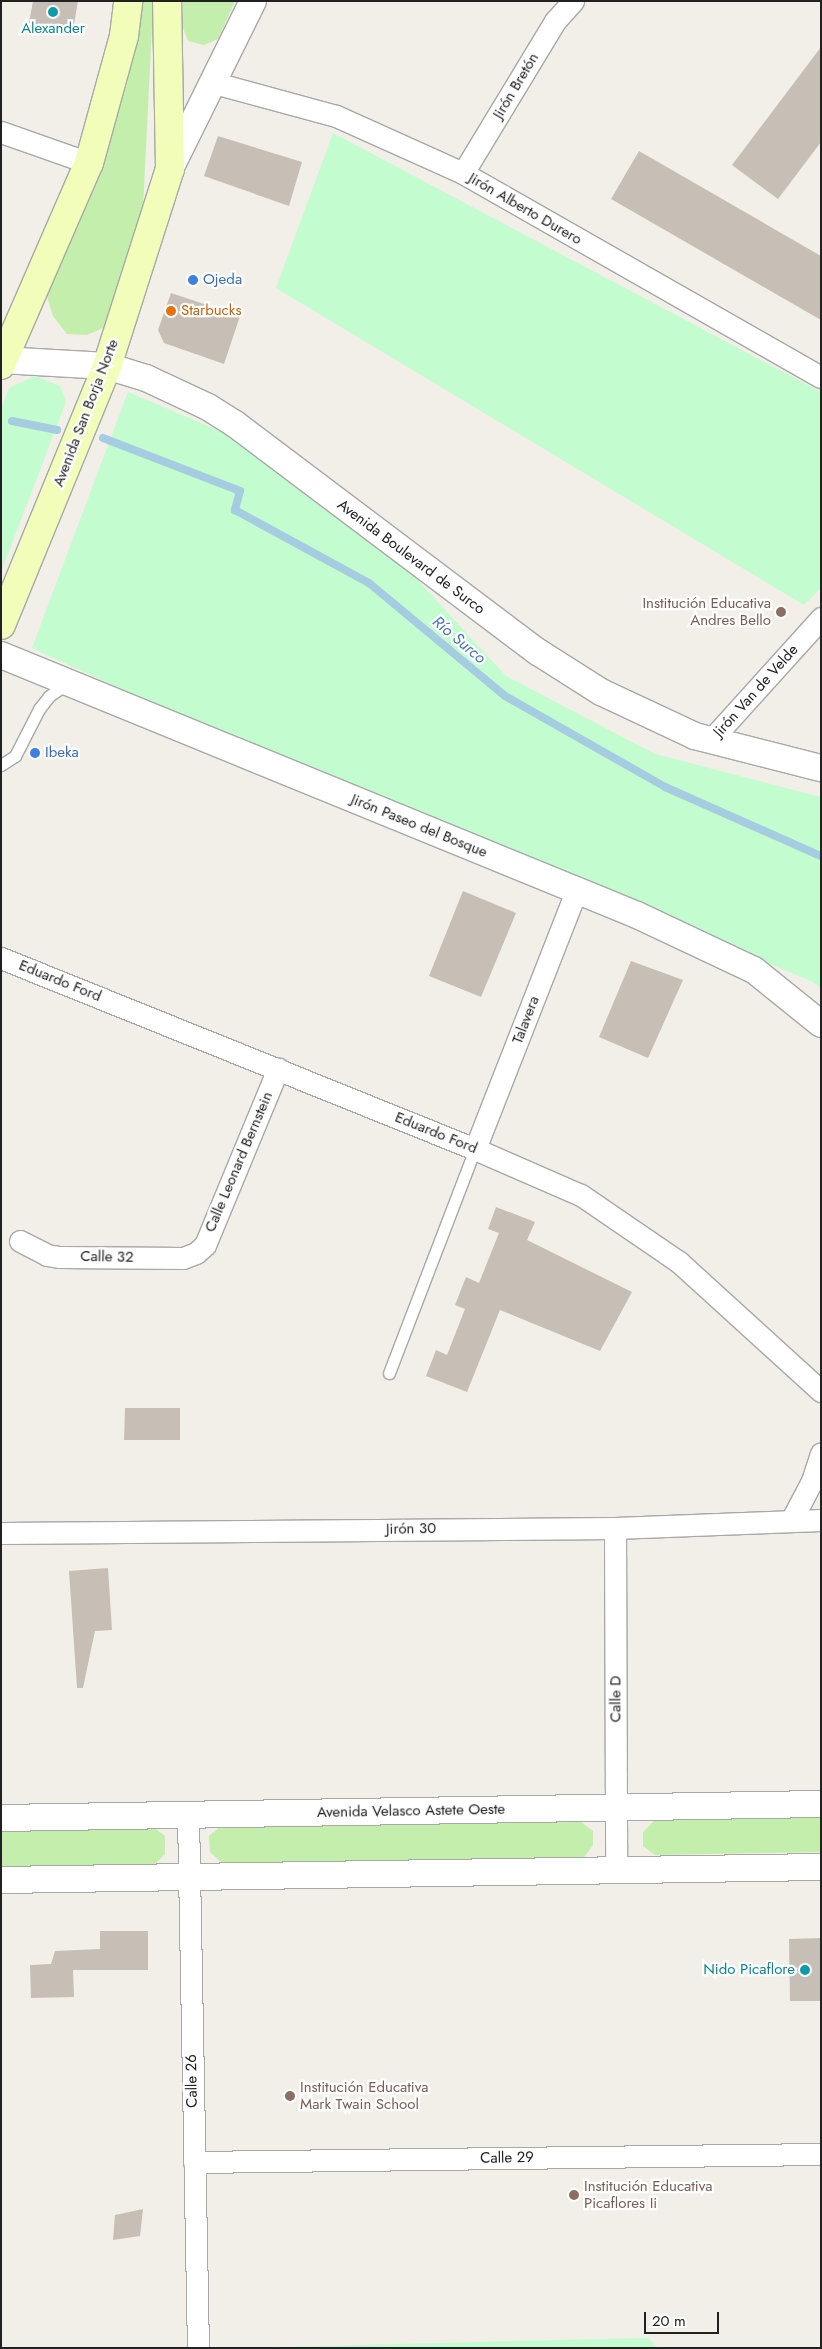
<!DOCTYPE html>
<html>
<head>
<meta charset="utf-8">
<style>
  body { margin:0 }
  #map { position:relative; width:822px; height:2349px; overflow:hidden; background:#f1efe7; font-family:Jost,sans-serif }
  div>[style] { position:absolute }
  .grass>* { inset:0; background:#c3eeab }
  .park>* { inset:0; background:#c3fccf }
  .stream>* { height:8px; margin:-4px; padding:0 4px; transform-origin:4px; border-radius:4px; background:#a5cce1 }
  .building>* { inset:0; background:#c7bfb6 }
  .roads { filter:drop-shadow(1px 0 #a8a8a8) drop-shadow(-1px 0 #a8a8a8) drop-shadow(0 1px #a8a8a8) drop-shadow(0 -1px #a8a8a8) }
  .service>* { height:11px; margin:-5.5px; padding:0 5.5px; transform-origin:5.5px; border-radius:5.5px; background:#fff }
  .minor>* { height:21px; margin:-10.5px; padding:0 10.5px; transform-origin:10.5px; border-radius:10.5px; background:#fff }
  .tertiary>* { height:26px; margin:-13px; padding:0 13px; transform-origin:13px; border-radius:13px; background:#fff }
  .secondary>* { height:28px; margin:-14px; padding:0 14px; transform-origin:14px; border-radius:14px; background:#f1fdb9 }
  .dots>* { width:14px; height:14px; translate:-50% -50%; box-sizing:border-box; border:2px solid #fff; border-radius:50% }
  span { translate:-50% -50%; white-space:nowrap; text-align:center; line-height:1.15; -webkit-text-stroke:4.5px #fff; paint-order:stroke }
  .culture-label { font-size:15px; color:#0d838f }
  .right { translate:-100% -50%; text-align:right }
  .street-label { font-size:15px; color:#212121 }
  .shop-label { font-size:15px; color:#366cbe }
  .left { translate:0 -50%; text-align:left }
  .food-label { font-size:15px; color:#c56008 }
  .education-label { font-size:15px; color:#785e54 }
  .water-label { font-size:16px; color:#4771b7; font-style:italic }
  .frame { position:absolute; inset:0; border:2px solid #212121; pointer-events:none }
  .scale { position:absolute; left:644px; top:2312px; width:75px; height:22px; box-sizing:border-box; border:2px solid #212121; border-top:0; padding-left:6px; font-size:15px; line-height:18px; white-space:nowrap; color:#212121; -webkit-text-stroke:4px #fff; paint-order:stroke }
</style>
</head>
<body>
<div id="map">
  <div class="grass">
    <i style="clip-path:polygon(138px 1px,151px 1px,153px 6px,143px 208px,134px 246px,103px 328px,87px 335px,67px 334px,53px 316px,46px 293px,127px 85px)"></i>
    <i style="clip-path:polygon(183px 1px,235px 1px,218px 39px,204px 45px,188px 41px,182px 25px)"></i>
    <i style="clip-path:polygon(821px 1817px,821px 1852px,655px 1855px,643px 1846px,643px 1832px,655px 1820px)"></i>
    <i style="clip-path:polygon(581px 1822px,593px 1831px,593px 1845px,582px 1860px,223px 1864px,210px 1852px,209px 1836px,221px 1826px)"></i>
    <i style="clip-path:polygon(152px 1826px,165px 1836px,165px 1854px,153px 1866px,1px 1868px,1px 1829px)"></i>
  </div>
  <div class="park">
    <i style="clip-path:polygon(333px 133px,821px 392px,821px 588px,804px 605px,276px 288px)"></i>
    <i style="clip-path:polygon(35px 376px,60px 386px,66px 402px,1px 572px,1px 409px,9px 388px)"></i>
    <i style="clip-path:polygon(128px 392px,220px 431px,298px 487px,411px 573px,506px 676px,655px 754px,821px 797px,821px 989px,813px 982px,167px 710px,32px 648px)"></i>
    <i style="clip-path:polygon(648px 2338px,658px 2348px,233px 2348px)"></i>
  </div>
  <div class="stream">
    <i style="left:12px;top:421px;width:46px;rotate:11.3deg"></i>
    <i style="left:103px;top:438px;width:147px;rotate:21.1deg"></i>
    <i style="left:240px;top:491px;width:20px;rotate:105deg"></i>
    <i style="left:235px;top:510px;width:153px;rotate:28.6deg"></i>
    <i style="left:369px;top:583px;width:177px;rotate:39.7deg"></i>
    <i style="left:505px;top:696px;width:184px;rotate:29.6deg"></i>
    <i style="left:665px;top:787px;width:171px;rotate:23.9deg"></i>
  </div>
  <div class="building">
    <i style="clip-path:polygon(33px 1px,78px 1px,73px 30px,29px 23px)"></i>
    <i style="clip-path:polygon(821px 47px,821px 142px,778px 199px,732px 165px)"></i>
    <i style="clip-path:polygon(218px 136px,302px 162px,289px 206px,204px 176px)"></i>
    <i style="clip-path:polygon(639px 151px,821px 256px,821px 320px,611px 199px)"></i>
    <i style="clip-path:polygon(171px 293px,240px 316px,224px 364px,164px 343px,158px 330px)"></i>
    <i style="clip-path:polygon(463px 891px,516px 913px,481px 997px,429px 976px)"></i>
    <i style="clip-path:polygon(631px 961px,683px 980px,648px 1058px,599px 1037px)"></i>
    <i style="clip-path:polygon(496px 1207px,535px 1222px,527px 1240px,632px 1292px,600px 1351px,500px 1310px,467px 1392px,426px 1376px,436px 1350px,447px 1355px,465px 1309px,455px 1305px,466px 1277px,479px 1283px,499px 1233px,488px 1229px)"></i>
    <i style="clip-path:polygon(125px 1408px,180px 1408px,180px 1440px,124px 1440px)"></i>
    <i style="clip-path:polygon(108px 1568px,112px 1630px,95px 1631px,83px 1688px,77px 1688px,69px 1571px)"></i>
    <i style="clip-path:polygon(100px 1931px,148px 1931px,148px 1970px,73px 1970px,74px 1997px,31px 1998px,30px 1965px,51px 1964px,55px 1951px,100px 1949px)"></i>
    <i style="clip-path:polygon(821px 1938px,821px 2001px,790px 2001px,789px 1939px)"></i>
    <i style="clip-path:polygon(143px 2209px,140px 2236px,113px 2240px,115px 2215px)"></i>
  </div>
  <div class="roads">
    <div class="service">
      <i style="left:1px;top:765px;width:17px;rotate:-33deg"></i>
      <i style="left:15px;top:756px;width:53px;rotate:-62.9deg"></i>
      <i style="left:39px;top:709px;width:16px;rotate:-52deg"></i>
      <i style="left:49px;top:696px;width:22px;rotate:-34deg"></i>
      <i style="left:389px;top:1373px;width:240px;rotate:-69deg"></i>
    </div>
    <div class="minor">
      <i style="left:211px;top:82px;width:130px;rotate:15.2deg"></i>
      <i style="left:336px;top:116px;width:139px;rotate:24.2deg"></i>
      <i style="left:463px;top:173px;width:412px;rotate:29.7deg"></i>
      <i style="left:1px;top:132px;width:93px;rotate:19.4deg"></i>
      <i style="left:463px;top:173px;width:178px;rotate:-58.8deg"></i>
      <i style="left:555px;top:21px;width:27px;rotate:-48deg"></i>
      <i style="left:710px;top:741px;width:166px;rotate:-47.9deg"></i>
      <i style="left:1px;top:958px;width:511px;rotate:21.95deg"></i>
      <i style="left:475px;top:1149px;width:116px;rotate:23.5deg"></i>
      <i style="left:581px;top:1195px;width:119px;rotate:34.4deg"></i>
      <i style="left:679px;top:1262px;width:192px;rotate:42.3deg"></i>
      <i style="left:475px;top:1149px;width:277px;rotate:-68.6deg"></i>
      <i style="left:20px;top:1241px;width:30px;rotate:27deg"></i>
      <i style="left:47px;top:1255px;width:13px;rotate:9deg"></i>
      <i style="left:60px;top:1257px;width:123px;rotate:0.5deg"></i>
      <i style="left:183px;top:1258px;width:14px;rotate:-21deg"></i>
      <i style="left:196px;top:1253px;width:12px;rotate:-42deg"></i>
      <i style="left:205px;top:1245px;width:191px;rotate:-67.5deg"></i>
      <i style="left:792px;top:1519px;width:43px;rotate:-62.2deg"></i>
      <i style="left:812px;top:1481px;width:29px;rotate:-72deg"></i>
      <i style="left:615px;top:1528px;width:342px;rotate:89.8deg"></i>
      <i style="left:1px;top:1533px;width:614px;rotate:-0.47deg"></i>
      <i style="left:615px;top:1528px;width:206px;rotate:-2.2deg"></i>
      <i style="left:188px;top:1815px;width:533px;rotate:88.93deg"></i>
      <i style="left:194px;top:2162px;width:627px;rotate:-0.73deg"></i>
    </div>
    <div class="tertiary">
      <i style="left:170px;top:169px;width:187px;rotate:-63.7deg"></i>
      <i style="left:1px;top:360px;width:106px;rotate:3.2deg"></i>
      <i style="left:107px;top:366px;width:41px;rotate:17.1deg"></i>
      <i style="left:146px;top:378px;width:68px;rotate:25.1deg"></i>
      <i style="left:208px;top:407px;width:32px;rotate:32deg"></i>
      <i style="left:235px;top:424px;width:379px;rotate:37deg"></i>
      <i style="left:538px;top:652px;width:75px;rotate:32.4deg"></i>
      <i style="left:601px;top:692px;width:104px;rotate:25.1deg"></i>
      <i style="left:695px;top:736px;width:130px;rotate:14.3deg"></i>
      <i style="left:1px;top:655px;width:687px;rotate:22.23deg"></i>
      <i style="left:637px;top:915px;width:129px;rotate:25.2deg"></i>
      <i style="left:754px;top:970px;width:86px;rotate:38.9deg"></i>
      <i style="left:1px;top:1818px;width:820px;rotate:-0.98deg"></i>
      <i style="left:1px;top:1880px;width:820px;rotate:-0.91deg"></i>
    </div>
    <div class="secondary">
      <i style="left:1px;top:365px;width:220px;rotate:-66.5deg"></i>
      <i style="left:89px;top:163px;width:132px;rotate:-74.6deg"></i>
      <i style="left:124px;top:36px;width:35px;rotate:-83deg"></i>
      <i style="left:1px;top:625px;width:280px;rotate:-67.7deg"></i>
      <i style="left:107px;top:366px;width:207px;rotate:-72.3deg"></i>
      <i style="left:170px;top:169px;width:168px;rotate:-91deg"></i>
    </div>
  </div>
  <div class="dots">
    <i style="left:53px;top:12px;background:#0f9aa8"></i>
    <i style="left:193px;top:280px;background:#3f7fe0"></i>
    <i style="left:171px;top:311px;background:#e8710a"></i>
    <i style="left:781px;top:612px;background:#8d6e63"></i>
    <i style="left:35px;top:753px;background:#3f7fe0"></i>
    <i style="left:805px;top:1970px;background:#0f9aa8"></i>
    <i style="left:290px;top:2096px;background:#8d6e63"></i>
    <i style="left:574px;top:2195px;background:#8d6e63"></i>
  </div>
  <div class="culture-label">
    <span style="left:53px;top:29px">Alexander</span>
    <span class="right" style="left:795px;top:1970px">Nido Picaflore</span>
  </div>
  <div class="street-label">
    <span style="left:516px;top:86px;rotate:-59deg">Jirón Bretón</span>
    <span style="left:525px;top:209px;rotate:30deg">Jirón Alberto Durero</span>
    <span style="left:86px;top:413px;rotate:-69deg">Avenida San Borja Norte</span>
    <span style="left:411px;top:557px;rotate:37deg">Avenida Boulevard de Surco</span>
    <span style="left:756px;top:691px;rotate:-48deg">Jirón Van de Velde</span>
    <span style="left:419px;top:826px;rotate:22deg">Jirón Paseo del Bosque</span>
    <span style="left:60px;top:981px;rotate:22deg">Eduardo Ford</span>
    <span style="left:526px;top:1020px;rotate:-69deg">Talavera</span>
    <span style="left:436px;top:1133px;rotate:22deg">Eduardo Ford</span>
    <span style="left:239px;top:1162px;rotate:-67deg">Calle Leonard Bernstein</span>
    <span style="left:107px;top:1257px;rotate:1deg">Calle 32</span>
    <span style="left:411px;top:1529px;rotate:-1deg">Jirón 30</span>
    <span style="left:616px;top:1699px;rotate:-90deg">Calle D</span>
    <span style="left:411px;top:1811px;rotate:-1deg">Avenida Velasco Astete Oeste</span>
    <span style="left:192px;top:2081px;rotate:-91deg">Calle 26</span>
    <span style="left:507px;top:2158px;rotate:-1deg">Calle 29</span>
  </div>
  <div class="shop-label">
    <span class="left" style="left:203px;top:280px">Ojeda</span>
    <span class="left" style="left:45px;top:753px">Ibeka</span>
  </div>
  <div class="food-label">
    <span class="left" style="left:181px;top:311px">Starbucks</span>
  </div>
  <div class="education-label">
    <span class="right" style="left:771px;top:612px">Institución Educativa<br>Andres Bello</span>
    <span class="left" style="left:300px;top:2096px">Institución Educativa<br>Mark Twain School</span>
    <span class="left" style="left:584px;top:2195px">Institución Educativa<br>Picaflores Ii</span>
  </div>
  <div class="water-label">
    <span style="left:459px;top:640px;rotate:40deg">Río Surco</span>
  </div>
  <div class="frame"></div>
  <div class="scale">20 m</div>
</div>
</body>
</html>
